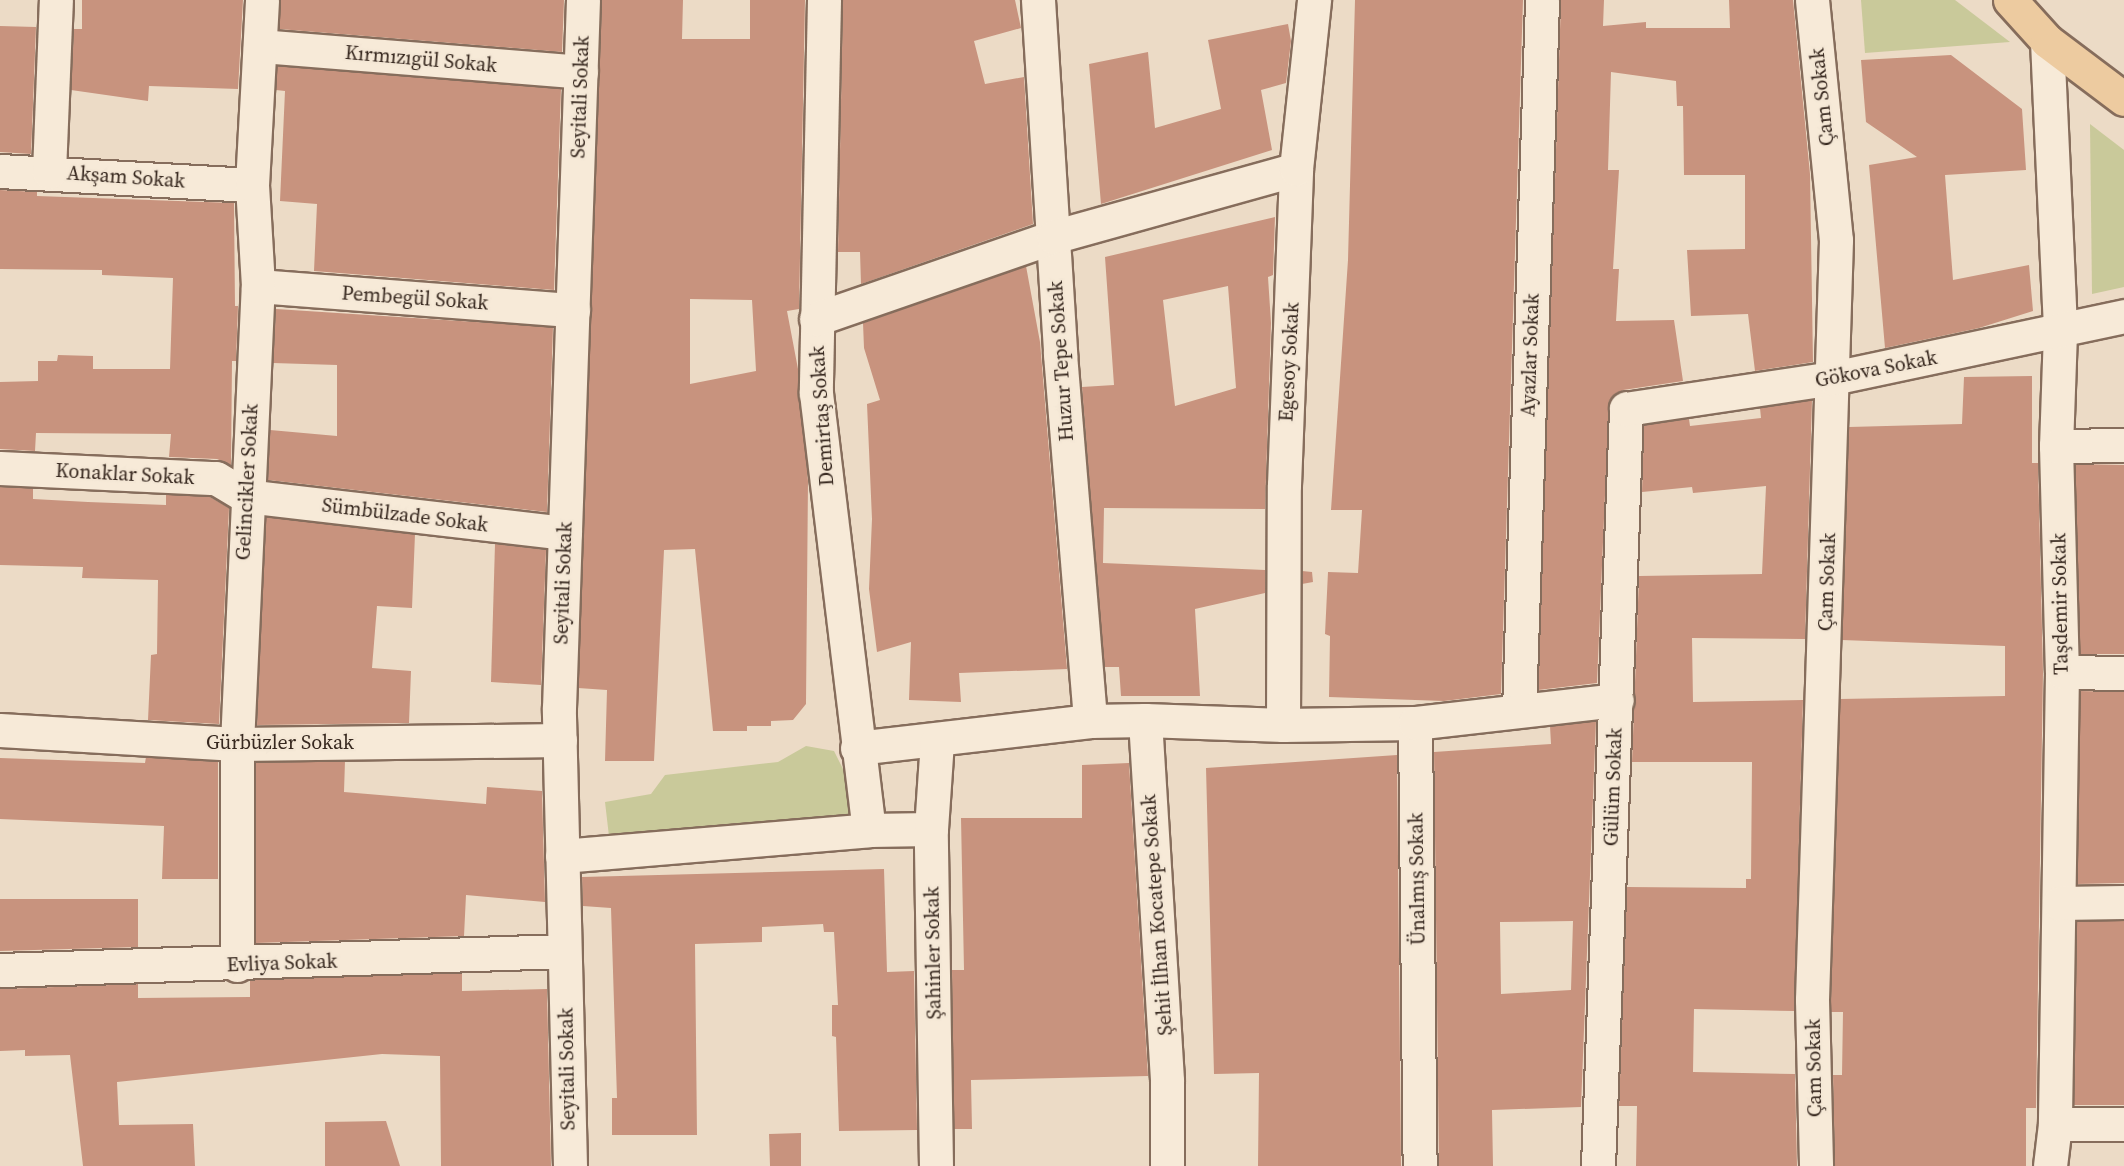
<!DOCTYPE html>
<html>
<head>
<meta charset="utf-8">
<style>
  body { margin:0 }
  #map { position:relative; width:2124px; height:1166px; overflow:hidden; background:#ecdbc6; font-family:"Source Serif 4",serif }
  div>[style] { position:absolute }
  .green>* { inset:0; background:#c9c99a }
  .building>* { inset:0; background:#c8937e }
  .roads { filter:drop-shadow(2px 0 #866d5c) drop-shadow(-2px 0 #866d5c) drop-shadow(0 2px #866d5c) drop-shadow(0 -2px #866d5c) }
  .minor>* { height:33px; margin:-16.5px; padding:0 16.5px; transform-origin:16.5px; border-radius:16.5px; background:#f7ead8 }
  .major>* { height:33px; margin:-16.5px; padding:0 16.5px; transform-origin:16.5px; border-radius:16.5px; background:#edcba0 }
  span { translate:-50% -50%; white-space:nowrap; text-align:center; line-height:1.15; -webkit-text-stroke:4.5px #f4e7d5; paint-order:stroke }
  .street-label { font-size:20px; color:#37281f }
</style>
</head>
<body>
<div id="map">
  <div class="green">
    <i style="clip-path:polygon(1861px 0,1955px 0,2010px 42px,1865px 53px)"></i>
    <i style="clip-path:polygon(2090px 124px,2124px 150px,2124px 287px,2092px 294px)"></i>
    <i style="clip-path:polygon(806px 746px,834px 751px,853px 789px,859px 824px,610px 845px,605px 802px,651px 794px,665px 775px,778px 762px)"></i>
  </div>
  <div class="building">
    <i style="clip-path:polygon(82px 0,243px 0,238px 89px,149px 86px,148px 101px,71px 90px,74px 29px,82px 29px)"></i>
    <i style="clip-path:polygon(281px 0,564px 0,562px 52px,279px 29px)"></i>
    <i style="clip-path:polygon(evenodd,602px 0,683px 0,682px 39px,750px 39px,750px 0,805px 0,799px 309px,787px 311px,798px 369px,808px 481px,806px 704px,793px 720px,771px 721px,771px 726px,747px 726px,747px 731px,713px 731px,695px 549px,664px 550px,654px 761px,605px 761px,607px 690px,578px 688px,602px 0,690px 299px,752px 300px,756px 371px,690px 384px,690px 299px)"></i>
    <i style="clip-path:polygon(843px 0,1015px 0,1021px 28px,974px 41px,985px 84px,1024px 77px,1033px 224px,861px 284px,860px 252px,838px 252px)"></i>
    <i style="clip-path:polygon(1355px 0,1523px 0,1501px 694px,1444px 701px,1329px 697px,1330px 636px,1325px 634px,1328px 572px,1358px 573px,1362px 510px,1331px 510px,1348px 260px)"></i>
    <i style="clip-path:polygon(1561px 0,1604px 0,1603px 26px,1646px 22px,1646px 28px,1730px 28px,1729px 0,1793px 0,1810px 174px,1813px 362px,1755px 371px,1748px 314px,1691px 316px,1687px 250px,1745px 249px,1745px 175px,1684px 175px,1683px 106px,1677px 106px,1676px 81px,1611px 72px,1608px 170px,1619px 170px,1613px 269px,1619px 269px,1616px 321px,1674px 320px,1683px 381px,1623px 390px,1609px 401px,1597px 683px,1538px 690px)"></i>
    <i style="clip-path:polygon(1288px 24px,1291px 41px,1286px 83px,1261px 90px,1272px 150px,1101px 204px,1089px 64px,1148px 52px,1155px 128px,1221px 109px,1208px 40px)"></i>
    <i style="clip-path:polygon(0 26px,36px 27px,31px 154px,0 152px)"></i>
    <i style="clip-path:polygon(1951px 55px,2022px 109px,2026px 170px,1945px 175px,1953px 280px,2029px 265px,2033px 311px,1979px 328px,1885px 348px,1869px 165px,1917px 157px,1866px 122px,1861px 60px)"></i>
    <i style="clip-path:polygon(277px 66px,561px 89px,554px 290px,314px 271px,317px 204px,280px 201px,285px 91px,276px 90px)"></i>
    <i style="clip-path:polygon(0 190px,37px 192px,37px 196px,234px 203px,235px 306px,238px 306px,236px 361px,232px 361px,231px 465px,217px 459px,169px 457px,171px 434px,36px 433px,35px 451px,0 449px,0 382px,38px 381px,38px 361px,57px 361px,58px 355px,93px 356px,93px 369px,170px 369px,173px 278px,102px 275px,102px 270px,0 269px)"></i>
    <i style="clip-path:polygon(evenodd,1275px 217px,1273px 275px,1268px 277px,1271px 323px,1265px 509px,1104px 508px,1103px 563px,1265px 570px,1265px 593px,1195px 609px,1200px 696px,1121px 696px,1119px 667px,1104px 667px,1082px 387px,1114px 385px,1105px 257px,1275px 217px,1228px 286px,1236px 388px,1175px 406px,1163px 300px,1228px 286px)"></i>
    <i style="clip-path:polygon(1026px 266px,1040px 342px,1067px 669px,959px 673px,961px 702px,909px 700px,911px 642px,877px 652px,869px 589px,872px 519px,867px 404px,880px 400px,864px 348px,863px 323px)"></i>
    <i style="clip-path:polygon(276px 309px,553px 327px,547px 512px,268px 480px,270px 430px,337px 436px,337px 365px,273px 363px)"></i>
    <i style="clip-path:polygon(2032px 376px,2032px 463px,2038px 463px,2043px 672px,2036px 1108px,2026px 1108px,2026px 1166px,1835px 1166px,1833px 1075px,1842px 1075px,1843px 1012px,1831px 1012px,1831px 1000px,1840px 699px,2005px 696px,2005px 646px,1842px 640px,1849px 427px,1962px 424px,1964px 377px)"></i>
    <i style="clip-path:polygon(1812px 400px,1805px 639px,1692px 638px,1693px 702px,1803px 700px,1794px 1011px,1694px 1009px,1693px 1072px,1795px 1074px,1797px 1166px,1636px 1166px,1637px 1106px,1619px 1106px,1627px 887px,1746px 888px,1746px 879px,1751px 879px,1752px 762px,1632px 762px,1639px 576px,1762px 574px,1766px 486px,1693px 493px,1692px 487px,1642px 492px,1644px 425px,1689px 419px,1690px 426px,1761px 418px,1760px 408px)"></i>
    <i style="clip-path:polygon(2075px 464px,2124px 465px,2124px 654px,2080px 654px)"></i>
    <i style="clip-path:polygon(0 487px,33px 488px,33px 499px,88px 502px,166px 505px,166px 494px,210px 497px,229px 508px,219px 724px,148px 720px,151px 655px,157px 654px,158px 580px,82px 578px,83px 567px,0 565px)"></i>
    <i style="clip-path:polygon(266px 517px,415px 534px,412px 608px,377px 606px,372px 668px,411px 671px,409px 723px,257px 725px)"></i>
    <i style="clip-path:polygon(495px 544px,546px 550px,541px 685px,491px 682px)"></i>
    <i style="clip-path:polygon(1302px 571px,1312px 572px,1313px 582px,1302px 584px)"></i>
    <i style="clip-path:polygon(2080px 691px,2124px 692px,2124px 883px,2077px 884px)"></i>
    <i style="clip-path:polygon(evenodd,1596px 721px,1581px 1107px,1492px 1110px,1493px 1166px,1439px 1166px,1434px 752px,1551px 744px,1550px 726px,1596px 721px,1573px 921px,1571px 990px,1501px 994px,1500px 922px,1573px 921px)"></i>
    <i style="clip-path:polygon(1397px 755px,1401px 1166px,1258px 1166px,1259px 1073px,1214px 1074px,1206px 768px)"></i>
    <i style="clip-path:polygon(146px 757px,218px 762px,218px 879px,162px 879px,164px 826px,0 819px,0 758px,145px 763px)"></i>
    <i style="clip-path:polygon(345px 761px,344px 792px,486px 804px,487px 787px,542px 791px,545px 902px,466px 895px,464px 936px,256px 943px,256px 763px)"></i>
    <i style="clip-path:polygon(1129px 763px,1148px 1076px,971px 1080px,972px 1129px,954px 1129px,952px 970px,964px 970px,961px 818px,1082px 818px,1082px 765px)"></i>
    <i style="clip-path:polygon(884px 869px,887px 972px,914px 971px,917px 1130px,839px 1131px,836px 1037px,832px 1036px,832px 1005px,838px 1005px,834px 932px,824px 932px,823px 924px,762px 927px,762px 942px,695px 944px,697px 1135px,612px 1135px,612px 1098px,617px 1098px,611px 908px,583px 906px,582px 877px)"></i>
    <i style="clip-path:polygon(0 899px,138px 899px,138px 947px,0 951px)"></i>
    <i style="clip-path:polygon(2077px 921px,2124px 921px,2124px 1105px,2074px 1105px)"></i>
    <i style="clip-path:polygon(462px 973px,462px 991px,547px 989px,551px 1166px,441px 1166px,440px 1056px,382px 1054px,117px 1082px,119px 1125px,193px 1124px,195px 1166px,83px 1166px,70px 1055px,25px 1056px,25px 1050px,0 1051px,0 989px,138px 984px,138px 998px,250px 997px,250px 980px)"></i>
    <i style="clip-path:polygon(386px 1121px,400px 1166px,325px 1166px,325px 1122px)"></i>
    <i style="clip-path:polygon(801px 1133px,801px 1166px,770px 1166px,769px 1134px)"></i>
  </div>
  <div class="roads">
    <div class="minor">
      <i style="left:824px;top:0;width:393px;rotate:91.2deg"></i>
      <i style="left:816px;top:393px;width:440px;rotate:83.1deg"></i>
      <i style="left:1038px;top:0;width:355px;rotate:86.4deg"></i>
      <i style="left:1060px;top:354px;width:368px;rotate:85.3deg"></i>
      <i style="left:1812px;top:0;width:241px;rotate:84.3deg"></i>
      <i style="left:1836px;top:240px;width:760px;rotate:91.81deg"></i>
      <i style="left:1812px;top:1000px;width:166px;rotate:88.6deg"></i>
      <i style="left:2047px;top:41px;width:291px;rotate:87.4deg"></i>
      <i style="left:2060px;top:332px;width:114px;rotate:92deg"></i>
      <i style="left:2056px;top:446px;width:226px;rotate:88.5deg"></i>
      <i style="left:2062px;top:672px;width:452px;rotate:90.9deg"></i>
      <i style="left:2055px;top:1124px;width:42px;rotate:96.8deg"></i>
      <i style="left:260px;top:46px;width:322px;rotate:4.6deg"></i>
      <i style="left:0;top:171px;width:252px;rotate:3.2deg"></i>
      <i style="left:49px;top:172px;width:172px;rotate:-87.7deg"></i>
      <i style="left:258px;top:286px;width:316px;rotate:4.4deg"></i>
      <i style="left:816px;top:319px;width:251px;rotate:-19.1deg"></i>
      <i style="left:1053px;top:237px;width:252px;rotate:-15.6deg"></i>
      <i style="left:2056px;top:446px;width:68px;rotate:-0.8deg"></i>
      <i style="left:0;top:468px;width:216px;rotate:2.7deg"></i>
      <i style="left:216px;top:478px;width:35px;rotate:31deg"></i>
      <i style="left:246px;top:496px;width:321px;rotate:6.6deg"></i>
      <i style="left:2062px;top:672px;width:62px;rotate:0.9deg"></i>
      <i style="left:1519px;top:710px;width:710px;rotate:-88.14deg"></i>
      <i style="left:1145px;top:720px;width:138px;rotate:2.1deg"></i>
      <i style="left:1283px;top:725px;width:132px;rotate:-0.9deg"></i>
      <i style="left:1415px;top:723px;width:443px;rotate:89.4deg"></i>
      <i style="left:1415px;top:723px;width:203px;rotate:-6.5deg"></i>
      <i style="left:1283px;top:725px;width:240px;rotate:-89.8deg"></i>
      <i style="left:1284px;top:485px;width:316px;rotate:-87.8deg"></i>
      <i style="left:1296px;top:169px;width:170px;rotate:-83.9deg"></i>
      <i style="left:0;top:730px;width:237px;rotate:3.4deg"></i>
      <i style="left:237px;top:744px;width:323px;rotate:-0.7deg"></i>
      <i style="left:857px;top:748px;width:235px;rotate:-6.6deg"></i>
      <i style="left:1090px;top:721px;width:55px;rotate:-1deg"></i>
      <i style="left:1145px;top:720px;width:362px;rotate:86.5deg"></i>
      <i style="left:1167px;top:1081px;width:85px;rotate:90deg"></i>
      <i style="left:562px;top:856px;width:308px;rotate:-4.8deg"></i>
      <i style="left:869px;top:830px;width:62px;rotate:-0.9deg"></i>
      <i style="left:2059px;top:903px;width:65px;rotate:-0.9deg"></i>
      <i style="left:237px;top:965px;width:221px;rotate:-90deg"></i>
      <i style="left:237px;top:744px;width:458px;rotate:-87.4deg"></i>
      <i style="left:258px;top:286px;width:101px;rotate:-93.4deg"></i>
      <i style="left:252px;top:185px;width:185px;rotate:-86.9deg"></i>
      <i style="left:0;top:970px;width:564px;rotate:-1.93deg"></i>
      <i style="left:2055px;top:1124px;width:69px"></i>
      <i style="left:570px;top:1166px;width:458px;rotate:-91.4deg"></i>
      <i style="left:559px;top:708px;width:708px;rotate:-88.06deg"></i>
      <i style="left:936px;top:1166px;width:337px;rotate:-90.9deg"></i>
      <i style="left:931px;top:829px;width:88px;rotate:-86.1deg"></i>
      <i style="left:1598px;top:1166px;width:758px;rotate:-87.88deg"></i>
      <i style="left:1626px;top:409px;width:209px;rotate:-8.5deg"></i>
      <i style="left:1833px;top:378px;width:298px;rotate:-12deg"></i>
    </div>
    <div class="major">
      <i style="left:2010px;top:0;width:55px;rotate:47.9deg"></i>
      <i style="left:2047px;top:41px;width:96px;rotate:37deg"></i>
    </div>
  </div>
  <div class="street-label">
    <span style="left:421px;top:59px;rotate:5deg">Kırmızıgül Sokak</span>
    <span style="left:580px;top:97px;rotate:-88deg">Seyitali Sokak</span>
    <span style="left:1822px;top:97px;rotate:-96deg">Çam Sokak</span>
    <span style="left:126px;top:177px;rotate:4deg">Akşam Sokak</span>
    <span style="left:415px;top:298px;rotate:4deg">Pembegül Sokak</span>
    <span style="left:1530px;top:355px;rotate:-88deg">Ayazlar Sokak</span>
    <span style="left:1061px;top:361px;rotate:-94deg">Huzur Tepe Sokak</span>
    <span style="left:1289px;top:362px;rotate:-87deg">Egesoy Sokak</span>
    <span style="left:1876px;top:369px;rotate:-11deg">Gökova Sokak</span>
    <span style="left:822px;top:416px;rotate:-94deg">Demirtaş Sokak</span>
    <span style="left:125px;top:474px;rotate:3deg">Konaklar Sokak</span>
    <span style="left:247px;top:482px;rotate:-87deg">Gelincikler Sokak</span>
    <span style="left:405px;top:515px;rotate:7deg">Sümbülzade Sokak</span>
    <span style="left:1827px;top:582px;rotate:-88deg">Çam Sokak</span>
    <span style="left:563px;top:583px;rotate:-88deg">Seyitali Sokak</span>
    <span style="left:2060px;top:604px;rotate:-91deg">Taşdemir Sokak</span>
    <span style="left:280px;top:742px">Gürbüzler Sokak</span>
    <span style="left:1613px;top:787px;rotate:-88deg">Gülüm Sokak</span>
    <span style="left:1417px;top:879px;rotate:-91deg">Ünalmış Sokak</span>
    <span style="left:1157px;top:915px;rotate:-94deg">Şehit İlhan Kocatepe Sokak</span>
    <span style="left:933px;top:953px;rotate:-91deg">Şahinler Sokak</span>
    <span style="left:282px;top:963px;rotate:-2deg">Evliya Sokak</span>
    <span style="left:1814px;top:1068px;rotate:-91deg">Çam Sokak</span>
    <span style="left:567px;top:1069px;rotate:-91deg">Seyitali Sokak</span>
  </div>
</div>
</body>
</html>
